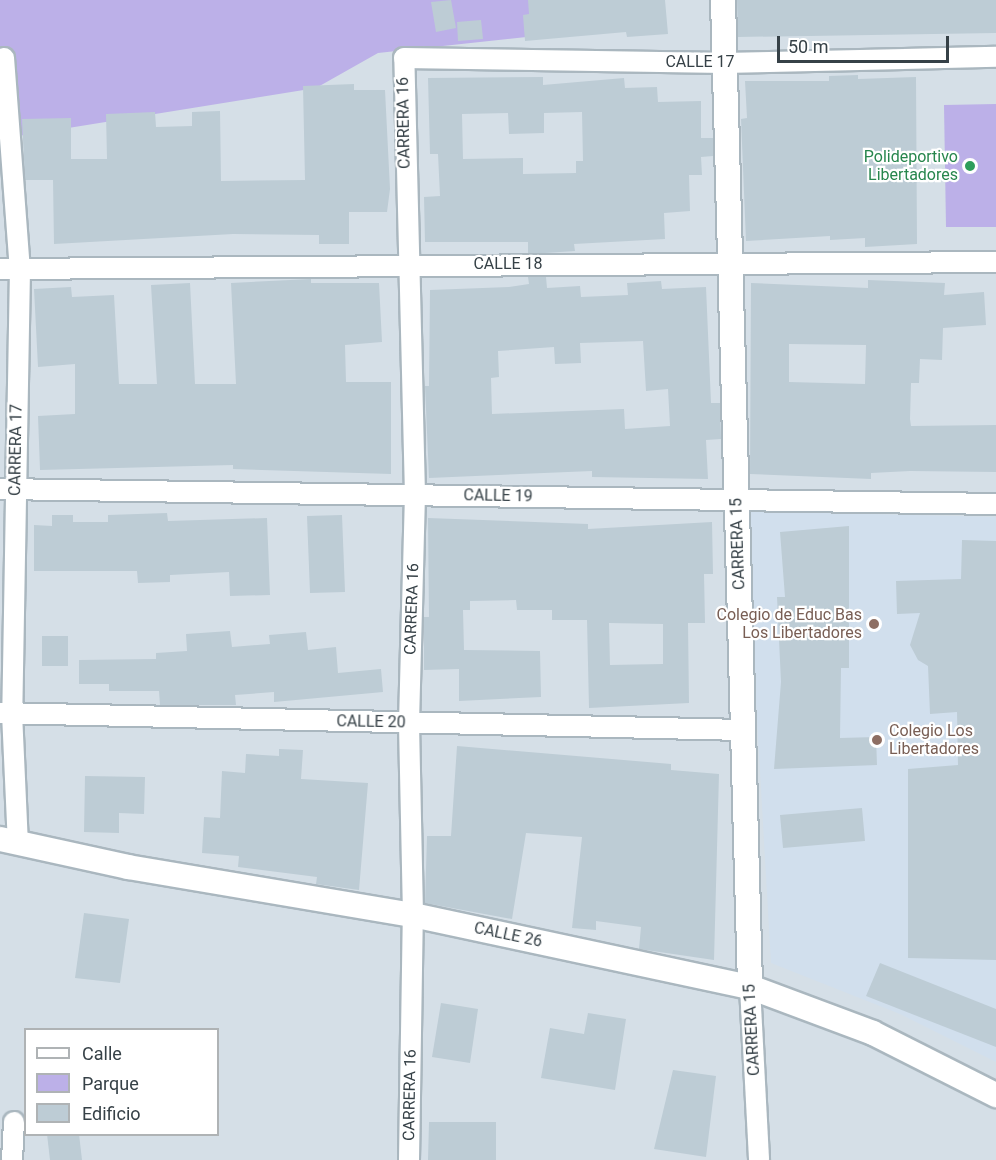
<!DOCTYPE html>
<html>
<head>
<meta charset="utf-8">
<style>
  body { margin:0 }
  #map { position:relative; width:996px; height:1160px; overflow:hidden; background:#e7eef3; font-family:Roboto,sans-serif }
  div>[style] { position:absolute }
  .residential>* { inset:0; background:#d5dfe7 }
  .education>* { inset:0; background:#d1dfed }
  .green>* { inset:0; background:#bcb0e8 }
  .building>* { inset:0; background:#bdccd5 }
  .roads { filter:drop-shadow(2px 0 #aab7bf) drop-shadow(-2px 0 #aab7bf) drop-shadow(0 2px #aab7bf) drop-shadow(0 -2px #aab7bf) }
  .minor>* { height:20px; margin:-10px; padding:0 10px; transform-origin:10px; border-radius:10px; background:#fff }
  .tertiary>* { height:24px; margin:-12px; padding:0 12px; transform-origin:12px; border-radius:12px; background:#fff }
  .dots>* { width:16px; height:16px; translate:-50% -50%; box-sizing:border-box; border:3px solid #fff; border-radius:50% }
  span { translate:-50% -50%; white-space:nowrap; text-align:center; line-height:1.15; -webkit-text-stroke:4.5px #fff; paint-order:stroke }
  .street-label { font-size:16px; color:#364147 }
  .leisure-label { font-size:16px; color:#27864d }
  .right { translate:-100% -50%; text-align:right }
  .education-label { font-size:16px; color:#785e54 }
  .left { translate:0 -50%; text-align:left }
  .legend { position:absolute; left:24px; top:1028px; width:195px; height:108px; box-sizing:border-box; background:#fff; border:2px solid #afb3b5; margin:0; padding:8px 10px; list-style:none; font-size:18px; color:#364147 }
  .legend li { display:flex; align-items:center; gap:12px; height:30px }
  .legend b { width:30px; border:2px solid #afb3b5 }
  .scale { position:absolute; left:777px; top:36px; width:172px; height:27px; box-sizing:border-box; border:3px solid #364147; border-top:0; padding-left:8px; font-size:18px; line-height:21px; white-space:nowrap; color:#364147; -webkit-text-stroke:4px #fff; paint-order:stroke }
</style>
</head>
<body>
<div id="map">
  <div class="residential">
    <i style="clip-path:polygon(evenodd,0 0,996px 0,996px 1160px,0 1160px,0 0,26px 1030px,218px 1030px,218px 1134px,26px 1134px,26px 1030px)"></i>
  </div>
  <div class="education">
    <i style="clip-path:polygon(745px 511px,996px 517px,996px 1062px,900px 1014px,771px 963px)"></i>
  </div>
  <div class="green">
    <i style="clip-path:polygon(0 0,601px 0,581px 31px,378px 53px,316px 88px,0 139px)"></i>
    <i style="clip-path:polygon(996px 104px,996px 227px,946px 227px,944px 105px)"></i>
  </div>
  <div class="building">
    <i style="clip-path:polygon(451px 0,456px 28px,436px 32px,431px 2px)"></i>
    <i style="clip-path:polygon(528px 0,665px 0,668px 34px,627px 37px,626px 32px,525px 41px,523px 15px,529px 14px)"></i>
    <i style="clip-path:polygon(737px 0,996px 0,996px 33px,738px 37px)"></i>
    <i style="clip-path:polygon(481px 20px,483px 39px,458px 41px,457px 22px)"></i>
    <i style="clip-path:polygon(858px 75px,858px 79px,916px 77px,917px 244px,865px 247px,865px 238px,830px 240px,830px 236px,746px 241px,741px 119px,747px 118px,745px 81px,829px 81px,829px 76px)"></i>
    <i style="clip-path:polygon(evenodd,543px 77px,543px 85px,624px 78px,625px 88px,657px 87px,658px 102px,701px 101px,701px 138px,713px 138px,713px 156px,701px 157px,702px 175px,689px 175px,690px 211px,664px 213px,665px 239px,574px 244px,575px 251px,545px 253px,528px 253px,528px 242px,425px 242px,424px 197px,440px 196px,438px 154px,430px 154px,428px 78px,543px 77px,582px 112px,583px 161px,576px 161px,576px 173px,523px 174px,523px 158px,463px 159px,462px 114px,508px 113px,509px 134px,544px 133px,544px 113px,582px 112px)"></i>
    <i style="clip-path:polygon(354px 84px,354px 90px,385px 90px,390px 189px,387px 212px,349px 212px,349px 244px,319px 244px,319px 235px,233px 234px,54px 244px,53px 180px,25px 180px,22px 119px,71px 118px,71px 159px,107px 159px,106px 114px,155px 112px,156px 127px,192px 126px,192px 112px,220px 111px,221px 181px,305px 180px,303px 86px)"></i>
    <i style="clip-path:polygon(evenodd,528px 277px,546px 277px,547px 288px,580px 286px,581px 297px,628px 295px,627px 283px,661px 281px,662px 289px,706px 287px,711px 403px,720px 403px,721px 439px,706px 440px,708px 479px,592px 477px,592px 471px,429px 478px,425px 386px,429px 386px,430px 290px,509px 287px,529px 284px,528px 277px,643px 341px,646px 391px,668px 389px,670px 426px,625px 429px,624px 409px,492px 414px,491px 378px,499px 377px,498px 351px,554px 347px,555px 364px,581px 363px,580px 343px,643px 341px)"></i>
    <i style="clip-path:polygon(311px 279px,311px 283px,379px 283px,382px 342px,345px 345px,346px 382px,391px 382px,391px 474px,233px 469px,233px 465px,40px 470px,38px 416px,75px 414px,75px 364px,38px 367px,34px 289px,71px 287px,72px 297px,114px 295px,119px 384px,157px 384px,151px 285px,190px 283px,195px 384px,236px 384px,231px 283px)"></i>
    <i style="clip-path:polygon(evenodd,868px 280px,945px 283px,944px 295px,984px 292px,986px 325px,943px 328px,942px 360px,920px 359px,919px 383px,911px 383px,910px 419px,911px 426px,996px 425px,996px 472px,910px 471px,871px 473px,871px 479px,750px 474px,751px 283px,868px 288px,868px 280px,789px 344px,866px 345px,865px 384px,789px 382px,789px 344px)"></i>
    <i style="clip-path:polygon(167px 513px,168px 521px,267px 518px,270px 595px,230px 596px,229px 572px,170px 575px,170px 582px,138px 583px,137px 571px,34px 571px,34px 525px,52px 526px,52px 515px,73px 515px,73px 522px,108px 522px,108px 515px)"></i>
    <i style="clip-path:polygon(342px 515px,345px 592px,310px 593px,307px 516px)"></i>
    <i style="clip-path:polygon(evenodd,428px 518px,588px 524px,588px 529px,712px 522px,713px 574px,704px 574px,705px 623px,688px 623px,689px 703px,589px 708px,587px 620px,552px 620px,552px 610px,517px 610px,516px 600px,470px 601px,470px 610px,463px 610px,464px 650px,540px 651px,541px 697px,459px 701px,459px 669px,424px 670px,424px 617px,429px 617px,428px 518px,609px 623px,663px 624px,663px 664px,610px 665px,609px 623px)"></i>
    <i style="clip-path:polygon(849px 526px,849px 668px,841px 668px,840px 738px,876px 737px,877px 765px,774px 769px,781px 682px,777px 597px,785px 597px,780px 532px)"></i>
    <i style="clip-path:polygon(962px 540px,996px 541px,996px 960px,908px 958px,908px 769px,958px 765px,957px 712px,930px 714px,928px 666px,918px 660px,910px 645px,920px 613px,897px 614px,896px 581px,961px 579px)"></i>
    <i style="clip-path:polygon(230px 631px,232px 647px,270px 644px,269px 635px,306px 632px,308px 650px,336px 647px,338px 673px,381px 669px,383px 692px,274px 702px,274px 692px,235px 695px,236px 705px,160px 705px,159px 691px,109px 691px,109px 684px,79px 684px,79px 660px,156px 659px,156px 653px,187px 651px,186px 634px)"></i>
    <i style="clip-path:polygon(42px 636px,68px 636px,68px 666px,42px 666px)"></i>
    <i style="clip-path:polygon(457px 746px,671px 764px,671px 770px,719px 774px,714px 960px,639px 949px,641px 927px,596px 921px,596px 930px,572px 928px,582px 837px,526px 833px,512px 919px,425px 903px,427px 836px,451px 836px)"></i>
    <i style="clip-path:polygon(279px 749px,303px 750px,301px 779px,368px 783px,359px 890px,316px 884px,317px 877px,238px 867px,239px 856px,202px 853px,204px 817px,220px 818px,222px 771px,245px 773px,246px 754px,279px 756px)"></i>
    <i style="clip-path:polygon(85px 776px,145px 777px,144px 814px,119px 813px,119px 833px,84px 832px)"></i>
    <i style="clip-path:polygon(862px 808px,865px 841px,783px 848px,780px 815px)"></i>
    <i style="clip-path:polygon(84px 913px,129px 919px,120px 983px,75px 978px)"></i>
    <i style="clip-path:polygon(880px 963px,996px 1009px,996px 1047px,866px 996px)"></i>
    <i style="clip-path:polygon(441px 1003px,478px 1009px,470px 1063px,432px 1057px)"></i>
    <i style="clip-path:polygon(588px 1013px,626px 1019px,615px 1090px,541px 1078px,550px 1028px,584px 1034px)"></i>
    <i style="clip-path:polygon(673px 1070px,716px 1076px,706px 1157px,654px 1149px)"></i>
    <i style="clip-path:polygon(429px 1122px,496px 1122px,496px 1160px,428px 1160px)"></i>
    <i style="clip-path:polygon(47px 1134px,79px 1134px,82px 1160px,50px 1160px)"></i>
  </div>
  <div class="roads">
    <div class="minor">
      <i style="left:4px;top:58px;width:212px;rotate:85.7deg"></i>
      <i style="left:20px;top:269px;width:444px;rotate:91deg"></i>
      <i style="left:12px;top:713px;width:130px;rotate:87.4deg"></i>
      <i style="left:0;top:269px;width:996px;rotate:-0.4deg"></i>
      <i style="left:0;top:489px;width:996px;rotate:0.86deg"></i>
      <i style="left:0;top:713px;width:743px;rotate:1.31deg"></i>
      <i style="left:750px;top:987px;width:173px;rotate:87deg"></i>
      <i style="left:12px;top:1160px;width:38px;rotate:-87deg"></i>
      <i style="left:409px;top:1160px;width:245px;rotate:-89.1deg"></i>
      <i style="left:413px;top:915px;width:192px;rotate:-91.2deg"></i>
      <i style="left:409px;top:723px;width:228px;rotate:-88.5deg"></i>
      <i style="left:415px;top:495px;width:437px;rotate:-91.4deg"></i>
      <i style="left:404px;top:58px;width:320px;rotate:0.9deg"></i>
      <i style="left:724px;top:63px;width:272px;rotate:-1.3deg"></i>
    </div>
    <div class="tertiary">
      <i style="left:723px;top:0;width:987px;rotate:88.43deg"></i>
      <i style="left:0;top:839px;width:131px;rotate:12.3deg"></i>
      <i style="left:128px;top:867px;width:289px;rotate:9.6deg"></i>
      <i style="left:413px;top:915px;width:345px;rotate:12.1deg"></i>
      <i style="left:750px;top:987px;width:131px;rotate:20.5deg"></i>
      <i style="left:873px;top:1033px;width:138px;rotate:26.8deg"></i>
    </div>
  </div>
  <div class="dots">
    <i style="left:970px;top:166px;background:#2e9e5b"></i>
    <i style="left:874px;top:624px;background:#8d6e63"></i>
    <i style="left:877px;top:740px;background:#8d6e63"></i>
  </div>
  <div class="street-label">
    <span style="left:700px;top:62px">CALLE 17</span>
    <span style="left:404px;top:123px;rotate:-91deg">CARRERA 16</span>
    <span style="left:508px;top:264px">CALLE 18</span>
    <span style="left:16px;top:450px;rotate:-89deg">CARRERA 17</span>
    <span style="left:498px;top:496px;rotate:1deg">CALLE 19</span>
    <span style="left:738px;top:544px;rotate:-92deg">CARRERA 15</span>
    <span style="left:412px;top:609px;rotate:-88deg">CARRERA 16</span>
    <span style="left:371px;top:722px;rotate:1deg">CALLE 20</span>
    <span style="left:508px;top:935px;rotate:12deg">CALLE 26</span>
    <span style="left:752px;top:1030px;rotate:-93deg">CARRERA 15</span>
    <span style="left:410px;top:1095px;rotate:-89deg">CARRERA 16</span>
  </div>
  <div class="leisure-label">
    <span class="right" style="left:958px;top:166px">Polideportivo<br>Libertadores</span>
  </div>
  <div class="education-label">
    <span class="right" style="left:862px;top:624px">Colegio de Educ Bas<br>Los Libertadores</span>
    <span class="left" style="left:889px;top:740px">Colegio Los<br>Libertadores</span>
  </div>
  <ul class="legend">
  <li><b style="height:8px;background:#fff"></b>Calle</li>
  <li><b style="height:16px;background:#bcb0e8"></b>Parque</li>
  <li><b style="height:16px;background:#bdccd5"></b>Edificio</li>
  </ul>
  <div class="scale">50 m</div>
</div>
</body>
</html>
